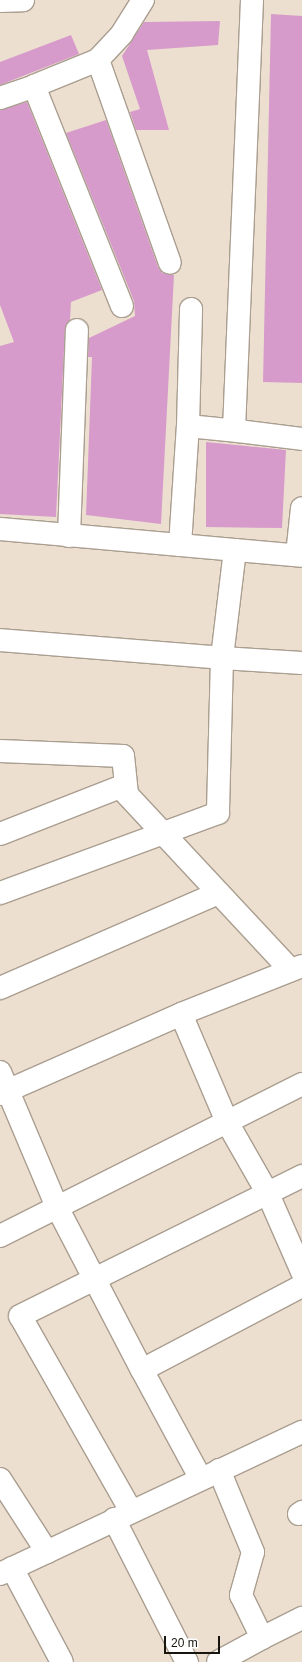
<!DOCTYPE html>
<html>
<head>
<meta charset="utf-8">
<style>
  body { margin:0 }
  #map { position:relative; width:302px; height:1662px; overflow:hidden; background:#ecdfd0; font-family:Arial,sans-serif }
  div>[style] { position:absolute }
  .building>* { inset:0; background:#d79bcb }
  .roads { filter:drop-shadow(1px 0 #aa9e90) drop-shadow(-1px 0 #aa9e90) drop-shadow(0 1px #aa9e90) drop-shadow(0 -1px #aa9e90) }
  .street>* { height:22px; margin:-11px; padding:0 11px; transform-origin:11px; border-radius:11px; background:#fff }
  span { translate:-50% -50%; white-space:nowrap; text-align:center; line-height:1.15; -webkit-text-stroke:3px #fff; paint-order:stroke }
  .scale { position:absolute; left:164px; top:1636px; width:56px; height:18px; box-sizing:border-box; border:2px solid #18140e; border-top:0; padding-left:5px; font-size:12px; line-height:14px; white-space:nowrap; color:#18140e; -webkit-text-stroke:3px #fff; paint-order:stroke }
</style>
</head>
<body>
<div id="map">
  <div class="building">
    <i style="clip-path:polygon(271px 14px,302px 16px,302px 383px,263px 382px)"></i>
    <i style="clip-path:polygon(220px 21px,218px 45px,147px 50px,169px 130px,136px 130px,130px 112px,140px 109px,122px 56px,144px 22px)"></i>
    <i style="clip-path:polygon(71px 35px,79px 54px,0 85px,0 62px)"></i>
    <i style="clip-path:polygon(27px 102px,102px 290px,71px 302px,70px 320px,65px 329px,56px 517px,0 514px,0 346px,14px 342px,0 305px,0 110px)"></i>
    <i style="clip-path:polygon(106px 120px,158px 267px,162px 273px,174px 275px,161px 524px,86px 515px,92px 357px,88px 357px,89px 338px,135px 316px,134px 301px,66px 133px)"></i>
    <i style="clip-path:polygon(206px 442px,286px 450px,282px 528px,206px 527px)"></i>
  </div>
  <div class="roads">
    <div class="street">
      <i style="left:143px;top:0;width:40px;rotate:122deg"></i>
      <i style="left:122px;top:34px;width:35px;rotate:133deg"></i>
      <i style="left:98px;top:60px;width:215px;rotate:70.5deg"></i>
      <i style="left:252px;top:0;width:422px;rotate:92.4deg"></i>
      <i style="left:234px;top:422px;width:10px;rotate:66deg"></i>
      <i style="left:238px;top:431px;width:64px;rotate:7.1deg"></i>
      <i style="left:0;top:1px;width:23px;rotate:-2deg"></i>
      <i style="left:34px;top:86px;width:69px;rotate:-22.1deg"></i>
      <i style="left:0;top:98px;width:36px;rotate:-19deg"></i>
      <i style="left:34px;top:86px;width:237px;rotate:68.2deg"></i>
      <i style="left:188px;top:426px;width:50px;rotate:5.7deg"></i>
      <i style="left:0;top:529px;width:303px;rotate:5.1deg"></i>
      <i style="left:69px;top:536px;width:206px;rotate:-87.8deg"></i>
      <i style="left:180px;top:545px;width:119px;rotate:-86.2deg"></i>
      <i style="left:188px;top:426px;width:117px;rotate:-88.5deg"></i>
      <i style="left:235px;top:550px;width:109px;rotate:96.9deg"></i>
      <i style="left:222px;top:658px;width:80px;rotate:3.6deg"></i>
      <i style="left:297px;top:555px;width:47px;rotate:-83.9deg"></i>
      <i style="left:0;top:640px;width:223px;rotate:4.6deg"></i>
      <i style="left:222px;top:658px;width:155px;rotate:91.5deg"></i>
      <i style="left:218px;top:813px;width:232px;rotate:159.8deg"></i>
      <i style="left:0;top:751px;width:123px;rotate:2.3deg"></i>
      <i style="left:123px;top:756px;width:38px;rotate:84deg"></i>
      <i style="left:0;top:834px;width:129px;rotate:-21.4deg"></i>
      <i style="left:120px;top:787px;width:248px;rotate:47deg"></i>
      <i style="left:302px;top:966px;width:130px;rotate:158.4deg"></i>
      <i style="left:181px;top:1014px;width:117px;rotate:66.9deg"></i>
      <i style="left:227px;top:1122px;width:83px;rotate:60.3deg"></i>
      <i style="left:268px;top:1194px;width:85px;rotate:66.4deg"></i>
      <i style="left:0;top:988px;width:238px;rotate:-23.5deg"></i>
      <i style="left:0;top:1072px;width:147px;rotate:67.1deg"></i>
      <i style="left:57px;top:1207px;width:184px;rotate:62.5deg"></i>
      <i style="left:142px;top:1370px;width:181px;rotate:-27.7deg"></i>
      <i style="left:0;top:1094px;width:198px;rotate:-23.8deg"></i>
      <i style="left:0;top:1236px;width:338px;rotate:-26.7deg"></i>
      <i style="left:142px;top:1370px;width:124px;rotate:61.6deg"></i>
      <i style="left:219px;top:1470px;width:89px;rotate:67.5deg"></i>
      <i style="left:253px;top:1552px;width:45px;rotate:105.6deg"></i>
      <i style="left:241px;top:1595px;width:48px;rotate:64deg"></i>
      <i style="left:262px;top:1638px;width:45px;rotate:-26.6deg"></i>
      <i style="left:0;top:1479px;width:87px;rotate:57.2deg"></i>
      <i style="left:131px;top:1511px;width:224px;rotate:-119.6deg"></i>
      <i style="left:20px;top:1316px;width:315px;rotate:-26.4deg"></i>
      <i style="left:299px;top:1514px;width:4px;rotate:-34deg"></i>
      <i style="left:114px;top:1519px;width:161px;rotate:63deg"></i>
      <i style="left:12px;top:1568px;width:106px;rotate:62deg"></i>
      <i style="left:0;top:1574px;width:334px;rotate:-25.2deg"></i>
      <i style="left:218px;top:1662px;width:50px;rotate:-28.6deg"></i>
    </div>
  </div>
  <div class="scale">20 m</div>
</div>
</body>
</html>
